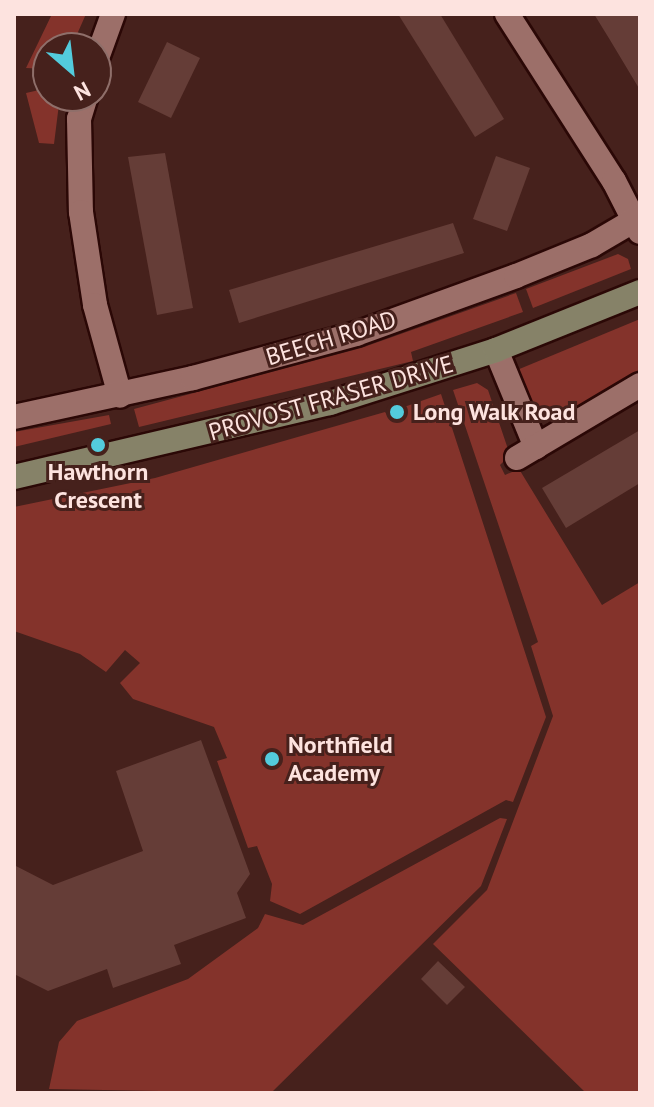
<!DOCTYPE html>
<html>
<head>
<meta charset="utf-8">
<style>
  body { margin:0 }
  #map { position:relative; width:654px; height:1107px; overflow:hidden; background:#46211c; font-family:"PT Sans",sans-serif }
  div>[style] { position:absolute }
  .green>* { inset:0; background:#84332b }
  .building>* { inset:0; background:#653d37 }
  .roads { filter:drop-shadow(2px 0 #2b0806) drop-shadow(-2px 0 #2b0806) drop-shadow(0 2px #2b0806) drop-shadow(0 -2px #2b0806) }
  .street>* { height:24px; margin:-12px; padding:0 12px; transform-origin:12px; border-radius:12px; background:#9c6f69 }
  .secondary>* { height:24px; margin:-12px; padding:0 12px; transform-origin:12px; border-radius:12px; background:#868268 }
  .dots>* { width:22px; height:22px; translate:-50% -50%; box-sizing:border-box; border:4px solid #46211c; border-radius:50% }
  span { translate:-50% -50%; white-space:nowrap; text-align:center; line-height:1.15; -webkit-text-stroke:6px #46211c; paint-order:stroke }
  .street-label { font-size:24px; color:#fde3df }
  .poi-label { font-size:24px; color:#fde3df; font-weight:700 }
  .left { translate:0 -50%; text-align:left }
  .frame { position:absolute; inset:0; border:16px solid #fde3df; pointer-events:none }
  .north { position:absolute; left:32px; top:32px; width:80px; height:80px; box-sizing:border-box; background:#46211c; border:2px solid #8f6f6a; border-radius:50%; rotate:152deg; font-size:22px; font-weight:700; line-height:32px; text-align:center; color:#fde3df }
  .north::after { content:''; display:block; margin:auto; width:28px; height:36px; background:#53cbdc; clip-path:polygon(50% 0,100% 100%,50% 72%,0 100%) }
</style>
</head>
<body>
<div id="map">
  <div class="green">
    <i style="clip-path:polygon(52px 14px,86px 14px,71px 48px,48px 48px,48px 69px,26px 68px)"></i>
    <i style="clip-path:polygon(48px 88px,48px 96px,60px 96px,54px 144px,39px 143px,26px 93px)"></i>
    <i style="clip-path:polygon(618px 254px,628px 259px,631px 269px,533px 308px,526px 289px)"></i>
    <i style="clip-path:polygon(516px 293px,523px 312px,411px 352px,413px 361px,139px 427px,134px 409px,361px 348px)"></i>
    <i style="clip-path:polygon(640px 319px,640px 369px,566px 413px,547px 417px,532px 408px,517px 370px)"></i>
    <i style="clip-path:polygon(477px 383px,488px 390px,510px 455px,500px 465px,505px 475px,519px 469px,602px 605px,640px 582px,640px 1093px,586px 1093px,433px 944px,487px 890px,553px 716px,531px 646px,538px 642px,453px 390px)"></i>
    <i style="clip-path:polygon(441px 394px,546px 717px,513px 802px,506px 800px,300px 914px,270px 901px,272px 884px,257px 846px,248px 848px,217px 761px,227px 758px,214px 727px,133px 699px,120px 683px,140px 663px,125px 650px,106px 672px,80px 654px,14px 631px,14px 507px,155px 478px,385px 412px,389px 418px,405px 413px,404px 407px)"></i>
    <i style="clip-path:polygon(109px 415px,111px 424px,14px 447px,14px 432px)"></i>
    <i style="clip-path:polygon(500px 818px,507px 819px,481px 886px,271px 1093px,49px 1089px,59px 1042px,77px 1021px,188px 979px,258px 928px,265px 914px,303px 925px)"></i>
  </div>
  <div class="building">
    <i style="clip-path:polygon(398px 14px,440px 14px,504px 119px,475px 137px)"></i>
    <i style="clip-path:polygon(594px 14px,640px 14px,640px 90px,610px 40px)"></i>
    <i style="clip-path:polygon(167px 42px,200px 58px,171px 118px,138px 102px)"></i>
    <i style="clip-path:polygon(165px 153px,193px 308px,157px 315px,128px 157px)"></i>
    <i style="clip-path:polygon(496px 156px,530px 168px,507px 231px,473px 219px)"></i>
    <i style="clip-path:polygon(453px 223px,464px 253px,239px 323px,229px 290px)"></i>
    <i style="clip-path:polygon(640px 430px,640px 483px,566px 528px,542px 488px)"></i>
    <i style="clip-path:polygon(201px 740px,250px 874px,237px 893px,246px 918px,174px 945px,181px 964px,113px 988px,107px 969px,48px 991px,14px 974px,14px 865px,53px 885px,143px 851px,116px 771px)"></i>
    <i style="clip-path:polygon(438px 961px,465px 987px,447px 1005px,421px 979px)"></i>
  </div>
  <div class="roads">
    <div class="street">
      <i style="left:507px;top:14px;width:198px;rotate:57.4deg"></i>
      <i style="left:614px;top:181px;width:57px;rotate:63deg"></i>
      <i style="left:96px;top:61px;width:50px;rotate:-70.1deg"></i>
      <i style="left:86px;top:96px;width:24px;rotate:107deg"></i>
      <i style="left:79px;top:119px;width:93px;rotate:88.8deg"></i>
      <i style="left:81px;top:212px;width:94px;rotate:81.4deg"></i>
      <i style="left:95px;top:305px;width:94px;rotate:74.6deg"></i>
      <i style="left:496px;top:350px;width:105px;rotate:67.6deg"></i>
      <i style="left:14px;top:417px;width:183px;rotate:-12.3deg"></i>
      <i style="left:193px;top:378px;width:169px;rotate:-15.1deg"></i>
      <i style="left:356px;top:334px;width:170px;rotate:-19.9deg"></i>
      <i style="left:516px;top:276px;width:82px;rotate:-22.2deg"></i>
      <i style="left:592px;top:245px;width:56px;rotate:-30.3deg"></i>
      <i style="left:517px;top:458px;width:143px;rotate:-30.7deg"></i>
    </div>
    <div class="secondary">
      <i style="left:14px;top:477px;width:325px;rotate:-13.2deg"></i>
      <i style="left:330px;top:403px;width:174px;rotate:-17.7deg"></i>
      <i style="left:496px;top:350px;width:155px;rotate:-21.9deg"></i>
    </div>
  </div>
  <div class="dots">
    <i style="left:397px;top:412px;background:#53cbdc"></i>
    <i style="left:98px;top:445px;background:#53cbdc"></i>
    <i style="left:272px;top:759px;background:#53cbdc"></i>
  </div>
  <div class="street-label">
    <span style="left:331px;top:338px;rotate:-17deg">BEECH ROAD</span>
    <span style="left:331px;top:398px;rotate:-16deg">PROVOST FRASER DRIVE</span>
  </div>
  <div class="poi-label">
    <span class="left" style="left:413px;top:412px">Long Walk Road</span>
    <span style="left:98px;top:486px">Hawthorn<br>Crescent</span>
    <span class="left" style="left:288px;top:759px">Northfield<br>Academy</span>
  </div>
  <div class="frame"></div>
  <div class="north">N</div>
</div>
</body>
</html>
